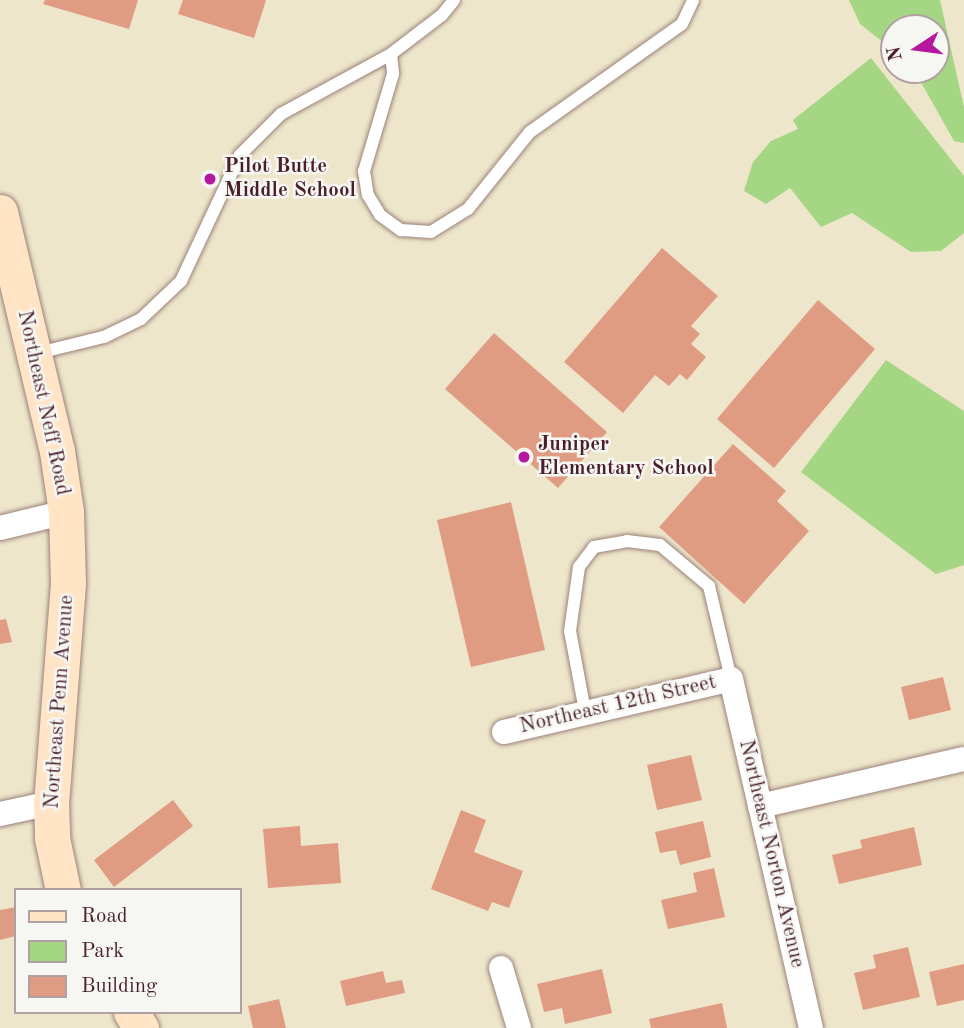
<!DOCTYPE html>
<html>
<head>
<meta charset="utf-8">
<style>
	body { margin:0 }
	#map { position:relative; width:964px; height:1028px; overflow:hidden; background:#ede6cb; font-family:"Old Standard TT",serif }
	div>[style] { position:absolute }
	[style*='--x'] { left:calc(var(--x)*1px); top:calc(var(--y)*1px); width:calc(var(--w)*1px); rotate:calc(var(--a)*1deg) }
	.green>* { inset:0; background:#a5d684 }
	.building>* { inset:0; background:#df9c83 }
	.roads { filter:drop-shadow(0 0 2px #9c827b) drop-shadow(0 0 2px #9c827b) }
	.lane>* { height:12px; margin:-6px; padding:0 6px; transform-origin:6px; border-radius:6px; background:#fff }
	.street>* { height:24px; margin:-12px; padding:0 12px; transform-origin:12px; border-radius:12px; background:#fff }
	.secondary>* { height:35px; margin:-17.5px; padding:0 17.5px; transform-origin:17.5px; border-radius:17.5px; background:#ffe4c6 }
	.dots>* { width:19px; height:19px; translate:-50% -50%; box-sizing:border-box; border:4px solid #f6f6f2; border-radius:50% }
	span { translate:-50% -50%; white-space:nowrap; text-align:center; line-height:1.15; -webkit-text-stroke:5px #f6f6f2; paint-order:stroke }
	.poi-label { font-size:21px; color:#4a1f2b; font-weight:700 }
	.left { translate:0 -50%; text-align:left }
	.street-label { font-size:21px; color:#4a1f2b }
	.legend { position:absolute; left:14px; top:888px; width:228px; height:126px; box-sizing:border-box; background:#f6f6f2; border:2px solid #b1a0a2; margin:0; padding:9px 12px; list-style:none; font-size:21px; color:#4a1f2b }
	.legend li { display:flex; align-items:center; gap:14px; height:35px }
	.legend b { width:35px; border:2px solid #b1a0a2 }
	.north { position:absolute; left:880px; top:14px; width:70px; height:70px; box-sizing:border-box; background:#f6f6f2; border:2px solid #b1a0a2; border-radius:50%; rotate:257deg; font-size:19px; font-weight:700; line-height:28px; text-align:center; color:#4a1f2b }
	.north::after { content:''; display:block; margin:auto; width:24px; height:32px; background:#b5179e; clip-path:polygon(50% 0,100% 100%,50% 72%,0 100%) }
</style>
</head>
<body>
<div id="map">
	<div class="green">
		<i style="clip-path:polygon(849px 0,940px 0,964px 107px,964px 143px,954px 141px,914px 70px,936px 70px,936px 28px,894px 28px,894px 51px,860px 24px)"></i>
		<i style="clip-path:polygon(871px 58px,964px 176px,964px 233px,941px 251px,911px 252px,852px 213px,821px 227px,790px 188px,766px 204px,744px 191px,753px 162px,771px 141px,798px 129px,793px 120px)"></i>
		<i style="clip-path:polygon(886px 360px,964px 411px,964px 565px,936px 574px,801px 472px)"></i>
	</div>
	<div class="building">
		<i style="clip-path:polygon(45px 0,138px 0,129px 29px,43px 4px)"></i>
		<i style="clip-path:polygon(183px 0,266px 0,254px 38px,178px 14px)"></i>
		<i style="clip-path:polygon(662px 248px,718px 296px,691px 326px,700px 334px,691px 344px,706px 357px,687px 380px,680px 374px,669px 386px,655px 375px,623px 413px,564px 362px)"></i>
		<i style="clip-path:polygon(818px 300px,875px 349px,774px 468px,717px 419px)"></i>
		<i style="clip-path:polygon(494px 333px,607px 432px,558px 488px,445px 389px)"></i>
		<i style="clip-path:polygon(733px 444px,786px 491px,777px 501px,809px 531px,744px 604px,659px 527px)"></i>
		<i style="clip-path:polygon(511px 502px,545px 650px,471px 667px,437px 520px)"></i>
		<i style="clip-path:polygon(6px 619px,12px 642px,0 644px,0 620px)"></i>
		<i style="clip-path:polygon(943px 677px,951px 710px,909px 720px,901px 687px)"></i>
		<i style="clip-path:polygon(691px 755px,702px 800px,657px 810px,647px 765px)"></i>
		<i style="clip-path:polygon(173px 800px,193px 826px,114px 887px,94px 860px)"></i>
		<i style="clip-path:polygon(461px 810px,486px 820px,474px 852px,523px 871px,509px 908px,492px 902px,488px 911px,431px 889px)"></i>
		<i style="clip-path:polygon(703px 821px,711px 857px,680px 865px,676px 850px,660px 853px,655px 832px)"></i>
		<i style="clip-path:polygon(300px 826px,301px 846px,338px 843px,341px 883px,268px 888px,263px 829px)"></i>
		<i style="clip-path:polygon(914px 827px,922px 865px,839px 884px,832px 855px,862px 848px,860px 840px)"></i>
		<i style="clip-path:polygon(714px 868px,725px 917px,668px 929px,661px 900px,697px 892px,693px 873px)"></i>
		<i style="clip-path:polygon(16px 907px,16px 936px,0 940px,0 910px)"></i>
		<i style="clip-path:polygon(908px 947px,920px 997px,863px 1010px,854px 973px,876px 968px,873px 955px)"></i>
		<i style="clip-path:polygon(964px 964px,964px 1000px,937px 1006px,929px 972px)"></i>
		<i style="clip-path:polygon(602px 969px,612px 1013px,565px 1024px,562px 1008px,544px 1012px,537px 984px)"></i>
		<i style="clip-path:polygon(383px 971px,386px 983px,402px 980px,405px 993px,346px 1006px,340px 981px)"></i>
		<i style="clip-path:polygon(279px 999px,286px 1028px,253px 1028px,248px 1006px)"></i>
		<i style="clip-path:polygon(722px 1003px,727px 1028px,651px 1028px,649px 1019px)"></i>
	</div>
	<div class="roads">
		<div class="lane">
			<i style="--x:391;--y:54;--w:20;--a:84"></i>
			<i style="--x:393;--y:74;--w:101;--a:106.6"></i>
			<i style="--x:364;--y:171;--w:24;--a:81"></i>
			<i style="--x:368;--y:195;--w:23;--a:59"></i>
			<i style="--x:380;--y:215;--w:26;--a:36"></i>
			<i style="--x:401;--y:230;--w:30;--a:4"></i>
			<i style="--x:431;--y:232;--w:44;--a:-31.9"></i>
			<i style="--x:468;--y:209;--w:99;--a:-51.2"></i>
			<i style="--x:530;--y:132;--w:186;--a:-35.4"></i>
			<i style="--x:682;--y:24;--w:26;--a:-65"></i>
			<i style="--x:34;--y:354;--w:72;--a:-13.7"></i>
			<i style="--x:104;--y:337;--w:41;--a:-25.9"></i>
			<i style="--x:141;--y:319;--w:55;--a:-43.5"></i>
			<i style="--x:181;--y:281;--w:139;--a:-64.9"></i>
			<i style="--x:240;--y:155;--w:58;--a:-45"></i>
			<i style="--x:281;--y:114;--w:125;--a:-28.6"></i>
			<i style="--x:391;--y:54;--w:64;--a:-37.4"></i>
			<i style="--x:442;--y:15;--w:19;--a:-51"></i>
			<i style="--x:585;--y:711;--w:81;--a:-100.6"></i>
			<i style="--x:570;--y:631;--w:65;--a:-82"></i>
			<i style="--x:579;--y:567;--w:25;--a:-53"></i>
			<i style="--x:594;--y:547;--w:34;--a:-10"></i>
			<i style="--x:627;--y:541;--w:33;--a:7"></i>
			<i style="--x:660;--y:545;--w:64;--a:39.9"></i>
			<i style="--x:709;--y:586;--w:96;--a:76.7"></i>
		</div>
		<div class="street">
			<i style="--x:0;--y:528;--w:68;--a:-13.6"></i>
			<i style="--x:504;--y:732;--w:233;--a:-13.1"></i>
			<i style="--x:731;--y:679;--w:358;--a:77.1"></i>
			<i style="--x:760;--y:806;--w:209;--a:-13"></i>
			<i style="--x:0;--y:814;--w:52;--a:-12.2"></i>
			<i style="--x:501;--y:968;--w:63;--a:73.3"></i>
		</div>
		<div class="secondary">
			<i style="--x:0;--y:212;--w:246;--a:76.6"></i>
			<i style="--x:57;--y:451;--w:62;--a:81.6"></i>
			<i style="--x:66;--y:512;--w:71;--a:88.4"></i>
			<i style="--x:68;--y:583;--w:221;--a:94.4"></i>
			<i style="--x:51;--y:803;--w:35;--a:88"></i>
			<i style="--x:52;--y:838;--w:53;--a:78.1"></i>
			<i style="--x:131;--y:1012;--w:19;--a:58"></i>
		</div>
	</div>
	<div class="dots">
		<i style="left:210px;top:179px;background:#b5179e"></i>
		<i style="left:524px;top:457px;background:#b5179e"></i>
	</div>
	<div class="poi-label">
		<span class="left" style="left:224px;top:179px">Pilot Butte<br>Middle School</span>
		<span class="left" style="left:538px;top:457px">Juniper<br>Elementary School</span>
	</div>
	<div class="street-label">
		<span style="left:43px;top:403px;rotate:78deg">Northeast Neff Road</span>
		<span style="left:60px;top:702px;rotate:-86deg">Northeast Penn Avenue</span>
		<span style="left:618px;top:705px;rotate:-13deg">Northeast 12th Street</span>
		<span style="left:771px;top:854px;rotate:77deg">Northeast Norton Avenue</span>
	</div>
	<ul class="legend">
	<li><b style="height:9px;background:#ffe4c6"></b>Road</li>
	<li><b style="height:19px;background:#a5d684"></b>Park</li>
	<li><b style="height:19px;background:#df9c83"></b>Building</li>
	</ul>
	<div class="north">N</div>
</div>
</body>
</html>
